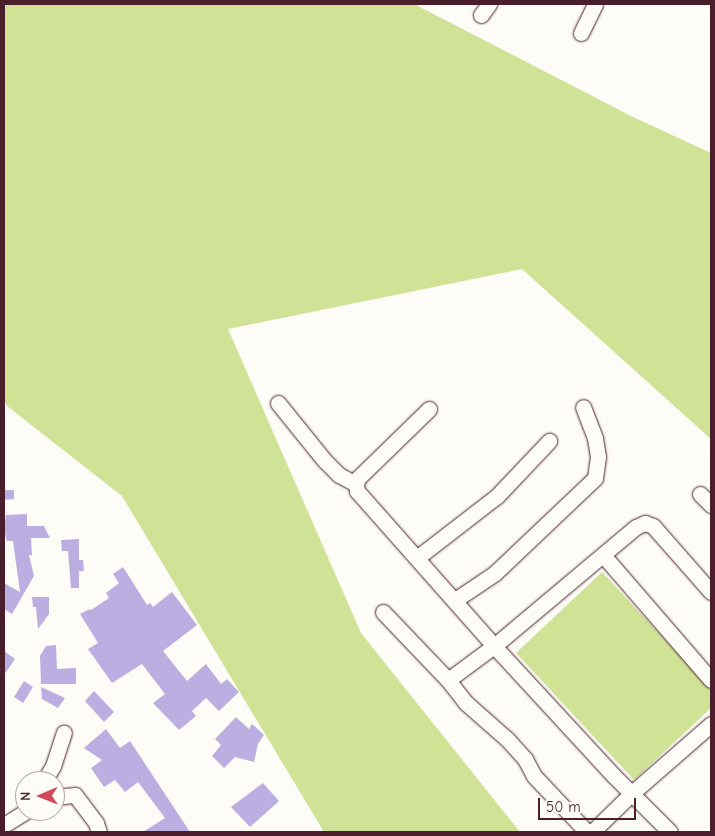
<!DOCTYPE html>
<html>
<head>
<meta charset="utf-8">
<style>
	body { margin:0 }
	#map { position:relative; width:715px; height:836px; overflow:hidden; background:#fdfcf7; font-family:"Comic Neue",sans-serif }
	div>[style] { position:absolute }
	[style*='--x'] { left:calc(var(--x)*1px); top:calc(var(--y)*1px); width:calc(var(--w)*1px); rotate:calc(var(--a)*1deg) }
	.green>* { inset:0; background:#d0e296 }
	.building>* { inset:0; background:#baafe0 }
	.roads { filter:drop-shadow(0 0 1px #4a1f2b) drop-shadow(0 0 1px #4a1f2b) }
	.minor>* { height:15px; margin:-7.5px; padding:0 7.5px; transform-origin:7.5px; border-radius:7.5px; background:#fdfcf7 }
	span { translate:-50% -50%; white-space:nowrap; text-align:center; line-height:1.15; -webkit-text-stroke:4px #fdfcf7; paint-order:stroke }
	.frame { position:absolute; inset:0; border:5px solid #4a1f2b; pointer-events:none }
	.north { position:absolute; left:15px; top:771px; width:50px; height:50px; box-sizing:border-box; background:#fdfcf7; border:1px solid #b5a4a5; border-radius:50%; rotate:269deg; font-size:14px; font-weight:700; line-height:20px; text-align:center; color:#4a1f2b }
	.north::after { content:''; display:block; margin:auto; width:18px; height:22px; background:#d1495b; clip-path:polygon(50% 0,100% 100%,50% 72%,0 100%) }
	.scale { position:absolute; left:538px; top:798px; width:98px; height:22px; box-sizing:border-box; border:2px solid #4a1f2b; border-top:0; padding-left:6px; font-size:15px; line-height:18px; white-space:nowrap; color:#4a1f2b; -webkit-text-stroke:4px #fdfcf7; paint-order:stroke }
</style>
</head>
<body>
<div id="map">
	<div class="green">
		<i style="clip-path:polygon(4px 4px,418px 4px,418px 6px,633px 117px,711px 153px,711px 439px,522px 269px,228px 329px,361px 633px,520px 832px,324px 832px,122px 496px,7px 406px,4px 401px)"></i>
		<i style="clip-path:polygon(602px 572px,711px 689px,711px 708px,634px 780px,516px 653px)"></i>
	</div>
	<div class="building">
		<i style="clip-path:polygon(4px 490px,14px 490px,14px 499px,4px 500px)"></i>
		<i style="clip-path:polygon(27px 514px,27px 526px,44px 526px,50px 538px,31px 538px,32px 555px,29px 555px,34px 576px,12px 614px,4px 609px,4px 583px,20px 592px,13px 541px,7px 541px,4px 530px,6px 515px)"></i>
		<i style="clip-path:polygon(79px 539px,79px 560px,83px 560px,84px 571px,79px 571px,79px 588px,71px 588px,68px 551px,62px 551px,61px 540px)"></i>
		<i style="clip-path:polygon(123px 567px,147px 605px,150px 603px,153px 607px,172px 592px,197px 625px,163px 651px,187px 681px,206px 664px,221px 684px,227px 679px,239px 692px,219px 711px,206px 698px,192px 711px,196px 716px,179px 730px,153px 703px,165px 694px,142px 664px,112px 683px,88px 649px,98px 643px,80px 614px,90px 609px,91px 610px,109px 598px,106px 593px,119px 583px,113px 574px)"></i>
		<i style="clip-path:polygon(32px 597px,49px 597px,49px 614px,38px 629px,36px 607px,33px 607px)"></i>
		<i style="clip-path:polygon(56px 645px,57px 669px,76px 668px,76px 684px,41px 684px,40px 656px,46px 646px)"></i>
		<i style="clip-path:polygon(4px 651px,15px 659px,4px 675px)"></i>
		<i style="clip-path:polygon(24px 681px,33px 687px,23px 703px,14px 697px)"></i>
		<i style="clip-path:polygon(41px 687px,65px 698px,58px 708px,42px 699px)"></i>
		<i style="clip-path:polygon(94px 691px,114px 712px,104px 722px,85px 701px)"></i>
		<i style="clip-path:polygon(236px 717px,249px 729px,252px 724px,264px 735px,258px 744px,254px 762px,235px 757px,224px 768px,212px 756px,221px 745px,215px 739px)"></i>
		<i style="clip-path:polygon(106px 729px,120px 748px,130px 741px,190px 832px,143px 832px,165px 818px,138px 782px,125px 792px,115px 780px,104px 787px,91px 768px,102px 760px,84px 748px)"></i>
		<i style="clip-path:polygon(263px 783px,279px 801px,250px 827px,231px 807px)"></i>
	</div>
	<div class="roads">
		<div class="minor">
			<i style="--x:481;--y:15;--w:14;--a:-54"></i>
			<i style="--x:581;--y:33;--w:32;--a:-64"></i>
			<i style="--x:278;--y:403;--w:73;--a:51.1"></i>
			<i style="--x:324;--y:460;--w:21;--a:45"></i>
			<i style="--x:339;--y:475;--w:19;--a:28"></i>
			<i style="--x:429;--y:409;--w:99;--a:135.8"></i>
			<i style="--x:358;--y:478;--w:6;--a:108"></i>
			<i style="--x:356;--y:484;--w:7;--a:82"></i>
			<i style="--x:357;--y:491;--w:207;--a:48.5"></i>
			<i style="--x:494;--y:646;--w:177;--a:47.3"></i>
			<i style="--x:614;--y:776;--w:79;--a:45"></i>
			<i style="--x:700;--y:494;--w:16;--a:45"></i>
			<i style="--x:603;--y:555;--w:165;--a:49.2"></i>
			<i style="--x:418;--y:557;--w:100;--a:-37.7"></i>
			<i style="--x:497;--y:496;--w:76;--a:-46.6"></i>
			<i style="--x:455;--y:600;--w:48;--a:-34"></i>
			<i style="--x:495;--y:573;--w:138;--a:-43.5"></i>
			<i style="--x:595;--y:478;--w:21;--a:-82"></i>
			<i style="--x:598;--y:457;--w:19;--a:-99"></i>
			<i style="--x:595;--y:438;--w:33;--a:-111"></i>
			<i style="--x:383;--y:612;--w:94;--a:46.3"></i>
			<i style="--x:448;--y:680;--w:29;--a:52"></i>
			<i style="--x:466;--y:703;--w:55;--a:41.3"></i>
			<i style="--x:507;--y:739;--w:27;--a:48"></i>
			<i style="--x:525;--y:759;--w:19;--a:62"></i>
			<i style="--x:534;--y:776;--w:77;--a:46.6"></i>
			<i style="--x:448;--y:680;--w:57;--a:-36.5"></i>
			<i style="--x:494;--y:646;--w:185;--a:-40"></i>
			<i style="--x:636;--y:527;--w:10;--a:-24"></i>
			<i style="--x:645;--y:523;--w:9;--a:21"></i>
			<i style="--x:653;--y:526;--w:88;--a:48.7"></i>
			<i style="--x:44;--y:781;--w:17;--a:-59"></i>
			<i style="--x:53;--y:766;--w:35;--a:-72"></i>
			<i style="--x:55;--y:797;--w:20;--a:-6"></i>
			<i style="--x:75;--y:795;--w:35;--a:53"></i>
			<i style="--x:96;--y:823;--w:9;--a:72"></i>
			<i style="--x:4;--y:825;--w:26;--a:-32"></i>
			<i style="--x:592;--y:832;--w:56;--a:-44.3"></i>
			<i style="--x:632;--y:793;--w:105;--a:-41.1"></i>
		</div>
	</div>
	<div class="frame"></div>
	<div class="north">N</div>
	<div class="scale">50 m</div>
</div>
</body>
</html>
